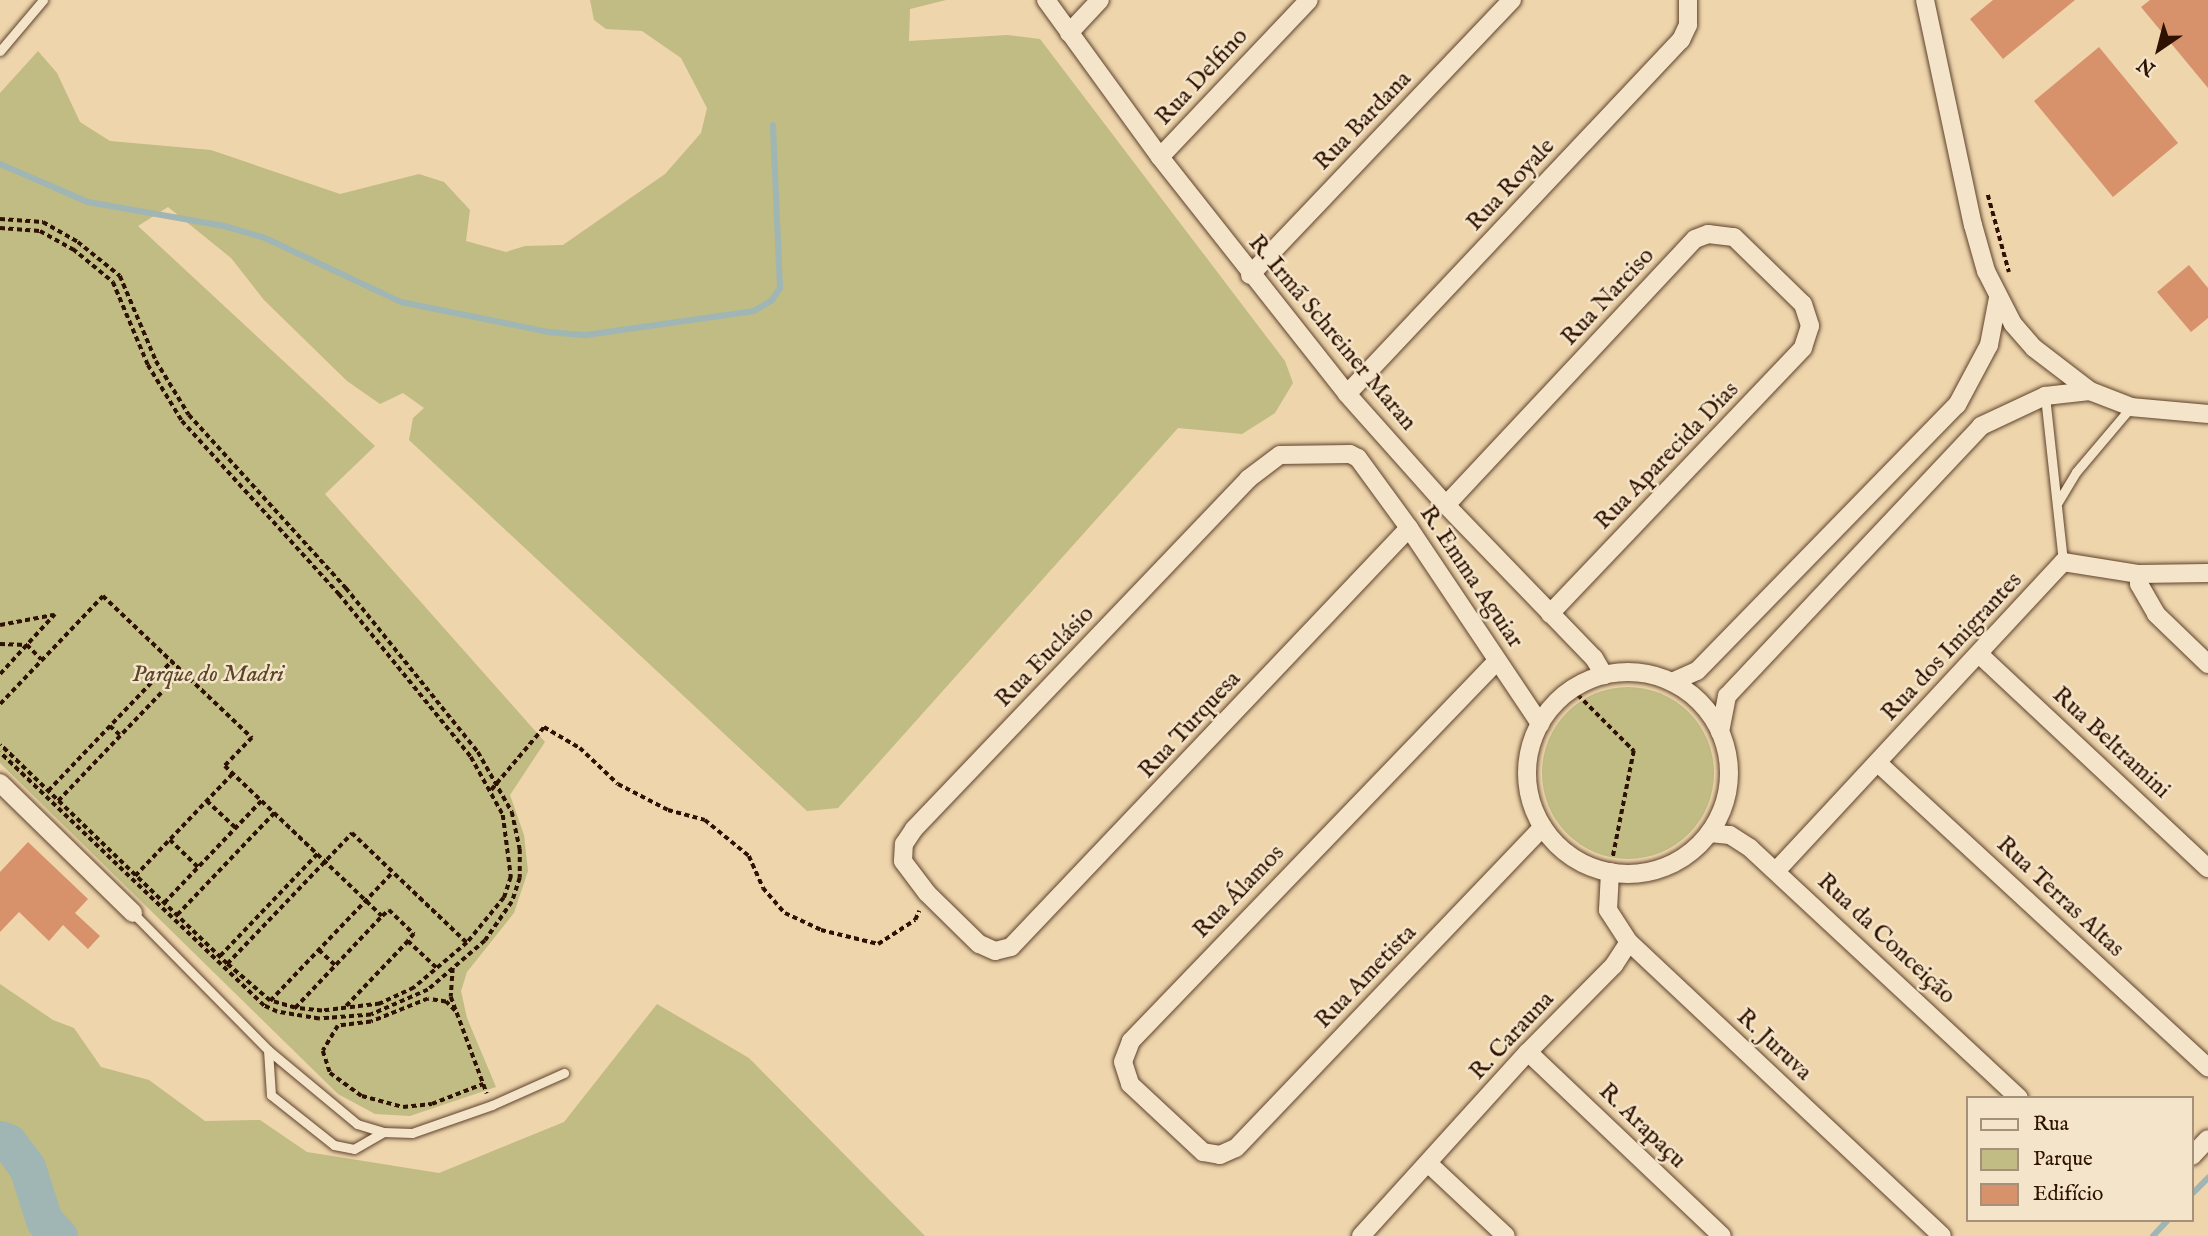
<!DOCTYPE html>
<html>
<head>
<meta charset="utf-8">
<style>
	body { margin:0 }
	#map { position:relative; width:2208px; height:1236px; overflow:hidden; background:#eed5ac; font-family:"IM FELL English",serif }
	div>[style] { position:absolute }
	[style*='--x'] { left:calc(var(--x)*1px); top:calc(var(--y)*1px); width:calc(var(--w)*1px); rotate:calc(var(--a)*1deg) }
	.green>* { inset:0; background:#c1bb84 }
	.round { border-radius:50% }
	.stream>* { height:6px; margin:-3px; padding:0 3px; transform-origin:3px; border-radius:3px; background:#9fb6b5 }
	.river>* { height:37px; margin:-18.5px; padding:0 18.5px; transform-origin:18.5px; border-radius:18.5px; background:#9fb6b5 }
	.building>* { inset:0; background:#d7926c }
	.path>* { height:3.5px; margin-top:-1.75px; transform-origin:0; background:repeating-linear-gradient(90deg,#2e1101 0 5px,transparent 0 8.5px) }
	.roads { filter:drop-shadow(0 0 2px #5e422c) drop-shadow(0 0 2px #5e422c) }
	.service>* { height:9px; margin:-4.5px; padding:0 4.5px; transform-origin:4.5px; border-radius:4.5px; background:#f4e4c9 }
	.minor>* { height:18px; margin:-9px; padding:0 9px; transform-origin:9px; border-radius:9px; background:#f4e4c9 }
	.minor>.ring { margin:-9px; padding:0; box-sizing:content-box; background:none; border:18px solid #f4e4c9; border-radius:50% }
	span { translate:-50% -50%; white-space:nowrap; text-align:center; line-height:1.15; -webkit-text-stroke:5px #f4e4c9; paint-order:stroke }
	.street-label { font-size:24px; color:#2e1101 }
	.park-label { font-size:24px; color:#5a4428; font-style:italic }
	.legend { position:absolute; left:1966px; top:1096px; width:228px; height:126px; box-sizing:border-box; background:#f4e4c9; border:2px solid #a59079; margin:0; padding:9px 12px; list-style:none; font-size:21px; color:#2e1101 }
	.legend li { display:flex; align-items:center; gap:14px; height:35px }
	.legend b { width:35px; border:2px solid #a59079 }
	.north { position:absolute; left:2124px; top:14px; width:70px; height:70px; -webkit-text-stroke:5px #f4e4c9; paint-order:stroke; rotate:215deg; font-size:19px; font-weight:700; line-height:28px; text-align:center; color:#2e1101 }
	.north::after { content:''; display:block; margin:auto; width:24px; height:32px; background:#2e1101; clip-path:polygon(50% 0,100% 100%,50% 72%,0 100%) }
</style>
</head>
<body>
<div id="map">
	<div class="green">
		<i style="clip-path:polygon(590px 0,946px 0,910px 9px,909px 41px,1007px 35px,1040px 39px,1285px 361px,1293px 383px,1275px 413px,1242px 434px,1178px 428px,838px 808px,807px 811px,409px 440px,413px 418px,424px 408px,403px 393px,380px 404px,347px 381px,264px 300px,231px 258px,168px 207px,138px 226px,375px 446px,325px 494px,545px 742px,510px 795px,524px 835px,528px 871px,514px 913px,467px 972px,461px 991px,467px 1018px,496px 1087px,410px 1116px,375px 1114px,338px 1094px,0 763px,0 93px,38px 51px,57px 73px,80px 122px,110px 141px,211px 150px,340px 194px,419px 174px,444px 182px,470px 210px,466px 241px,506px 252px,525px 246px,563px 245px,665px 174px,701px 133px,707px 108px,681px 58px,642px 31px,606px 29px,594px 20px)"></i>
		<i class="round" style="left:1542px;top:687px;width:172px;height:172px"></i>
		<i style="clip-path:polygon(0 984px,53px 1020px,74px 1028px,101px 1067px,149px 1080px,205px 1121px,260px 1120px,307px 1152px,439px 1173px,564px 1122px,657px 1004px,749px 1058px,925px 1236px,0 1236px)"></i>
	</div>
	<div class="stream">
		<i style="--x:0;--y:164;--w:96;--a:23.4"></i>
		<i style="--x:88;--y:202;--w:138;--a:10"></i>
		<i style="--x:224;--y:226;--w:43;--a:16.3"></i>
		<i style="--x:265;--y:238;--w:150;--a:25.2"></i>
		<i style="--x:401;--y:302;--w:151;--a:11.5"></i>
		<i style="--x:549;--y:332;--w:37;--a:5"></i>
		<i style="--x:586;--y:335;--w:170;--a:-8.1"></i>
		<i style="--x:754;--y:311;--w:21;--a:-31"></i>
		<i style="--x:772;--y:300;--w:14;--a:-56"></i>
		<i style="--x:780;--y:288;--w:163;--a:-92.5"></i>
		<i style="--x:2192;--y:1194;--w:23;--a:-45"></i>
		<i style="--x:2153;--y:1236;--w:22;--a:-47"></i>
	</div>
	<div class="river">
		<i style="--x:0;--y:1139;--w:9;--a:21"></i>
		<i style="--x:8;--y:1142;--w:31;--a:53"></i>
		<i style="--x:27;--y:1167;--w:56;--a:72.2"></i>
		<i style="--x:44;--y:1220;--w:22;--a:47"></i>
	</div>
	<div class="building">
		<i style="clip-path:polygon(1993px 0,2075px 0,2003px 59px,1970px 19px)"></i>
		<i style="clip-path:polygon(2150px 0,2208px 0,2208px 88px,2141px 7px)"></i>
		<i style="clip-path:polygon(2099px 47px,2178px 143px,2113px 197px,2034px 101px)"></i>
		<i style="clip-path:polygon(2189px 265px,2208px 288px,2208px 318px,2191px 332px,2157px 292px)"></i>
		<i style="clip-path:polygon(28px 842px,88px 899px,75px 913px,100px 936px,88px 949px,63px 925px,49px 941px,19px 912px,0 932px,0 872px)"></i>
	</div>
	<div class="path">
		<i style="--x:1988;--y:195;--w:80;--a:74.7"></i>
		<i style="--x:0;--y:219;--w:43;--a:4"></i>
		<i style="--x:43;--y:222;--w:40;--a:29.7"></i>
		<i style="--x:78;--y:242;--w:54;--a:39"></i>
		<i style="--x:120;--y:276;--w:92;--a:67"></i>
		<i style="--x:156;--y:361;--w:63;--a:58.6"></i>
		<i style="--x:189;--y:415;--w:234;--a:47.8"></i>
		<i style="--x:346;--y:588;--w:211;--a:51.2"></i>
		<i style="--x:478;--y:752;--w:69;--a:60.5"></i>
		<i style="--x:512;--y:812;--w:38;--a:78"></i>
		<i style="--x:520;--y:849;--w:29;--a:90"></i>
		<i style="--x:520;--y:878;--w:25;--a:108"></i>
		<i style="--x:512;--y:902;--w:47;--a:124.7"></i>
		<i style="--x:485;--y:941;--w:75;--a:139.3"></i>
		<i style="--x:428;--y:990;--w:62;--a:156.3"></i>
		<i style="--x:371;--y:1015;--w:52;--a:175.6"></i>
		<i style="--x:319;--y:1019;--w:43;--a:-170.5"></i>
		<i style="--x:277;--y:1012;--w:14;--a:-155"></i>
		<i style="--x:264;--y:1006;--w:366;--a:-136.2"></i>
		<i style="--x:0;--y:228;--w:40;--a:4.3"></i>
		<i style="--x:40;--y:231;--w:38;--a:29"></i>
		<i style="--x:73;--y:249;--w:52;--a:39.5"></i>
		<i style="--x:113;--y:282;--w:90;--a:67.1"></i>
		<i style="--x:148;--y:365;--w:66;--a:58.7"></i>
		<i style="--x:182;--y:421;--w:234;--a:47.8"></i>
		<i style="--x:339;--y:594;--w:210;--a:51"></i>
		<i style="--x:471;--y:757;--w:66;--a:61.1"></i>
		<i style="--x:503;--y:815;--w:63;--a:82.6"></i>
		<i style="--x:511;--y:877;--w:22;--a:108"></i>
		<i style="--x:504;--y:898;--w:58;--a:129.4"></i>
		<i style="--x:467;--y:943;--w:70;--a:139.7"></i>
		<i style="--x:414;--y:988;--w:38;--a:155"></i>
		<i style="--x:380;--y:1004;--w:58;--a:173.1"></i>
		<i style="--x:322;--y:1011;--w:27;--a:-174"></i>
		<i style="--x:295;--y:1008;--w:26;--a:-164"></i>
		<i style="--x:270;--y:1001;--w:57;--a:-139.3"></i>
		<i style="--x:227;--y:964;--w:315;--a:-136"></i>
		<i style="--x:0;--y:625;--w:54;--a:-10.7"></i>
		<i style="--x:0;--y:644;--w:27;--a:2"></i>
		<i style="--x:27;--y:645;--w:20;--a:45"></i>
		<i style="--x:0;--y:674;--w:81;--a:-47.5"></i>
		<i style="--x:1572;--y:689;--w:88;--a:45"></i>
		<i style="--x:1634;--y:751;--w:108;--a:101.2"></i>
		<i style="--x:0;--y:704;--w:149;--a:-46.4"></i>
		<i style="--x:103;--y:596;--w:206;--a:43.6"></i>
		<i style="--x:252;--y:738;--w:39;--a:134"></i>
		<i style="--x:225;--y:766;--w:217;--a:43.7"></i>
		<i style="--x:382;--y:916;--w:9;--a:-41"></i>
		<i style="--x:389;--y:910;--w:35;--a:44"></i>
		<i style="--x:414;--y:934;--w:9;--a:131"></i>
		<i style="--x:408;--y:941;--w:42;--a:43.1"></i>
		<i style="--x:110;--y:726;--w:13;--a:42"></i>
		<i style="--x:491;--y:790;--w:82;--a:-49.9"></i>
		<i style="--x:544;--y:727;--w:42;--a:30.3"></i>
		<i style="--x:580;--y:748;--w:52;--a:43.5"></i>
		<i style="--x:618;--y:784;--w:56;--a:27.5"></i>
		<i style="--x:668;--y:810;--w:38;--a:15"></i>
		<i style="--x:705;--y:820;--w:57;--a:39.3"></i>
		<i style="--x:749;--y:856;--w:35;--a:66"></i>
		<i style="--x:763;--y:888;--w:33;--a:49"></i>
		<i style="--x:785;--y:913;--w:40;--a:25"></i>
		<i style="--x:821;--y:930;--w:59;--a:13.8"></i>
		<i style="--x:878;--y:944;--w:44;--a:-33"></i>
		<i style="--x:915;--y:920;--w:10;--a:-66"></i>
		<i style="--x:48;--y:791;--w:180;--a:-46.4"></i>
		<i style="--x:58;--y:801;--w:180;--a:-46.4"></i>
		<i style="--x:207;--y:801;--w:40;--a:43"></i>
		<i style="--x:170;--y:840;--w:39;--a:44"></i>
		<i style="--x:135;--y:876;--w:141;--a:-46.4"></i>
		<i style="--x:164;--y:903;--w:141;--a:-46.4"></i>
		<i style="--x:177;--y:915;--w:141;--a:-46.4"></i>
		<i style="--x:319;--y:950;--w:23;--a:43"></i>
		<i style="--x:220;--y:956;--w:141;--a:-46.4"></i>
		<i style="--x:227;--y:964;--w:181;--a:-46.3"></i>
		<i style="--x:352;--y:833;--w:159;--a:43.7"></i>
		<i style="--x:453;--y:968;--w:29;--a:94"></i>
		<i style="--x:451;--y:997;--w:103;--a:69.6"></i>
		<i style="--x:270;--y:1001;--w:178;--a:-46.4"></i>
		<i style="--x:346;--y:1006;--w:90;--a:-46.4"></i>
		<i style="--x:295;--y:1008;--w:127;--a:-46.6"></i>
		<i style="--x:455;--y:1011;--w:13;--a:-135"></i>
		<i style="--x:446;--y:1002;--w:18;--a:-171"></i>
		<i style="--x:428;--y:999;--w:61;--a:158"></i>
		<i style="--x:371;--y:1022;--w:33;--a:173"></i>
		<i style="--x:338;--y:1026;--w:29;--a:121"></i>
		<i style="--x:323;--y:1051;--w:23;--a:72"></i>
		<i style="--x:330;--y:1073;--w:39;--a:36"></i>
		<i style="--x:362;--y:1096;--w:42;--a:15"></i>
		<i style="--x:403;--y:1107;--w:29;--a:-6"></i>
		<i style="--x:432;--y:1104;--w:55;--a:-21.4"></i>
	</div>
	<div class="roads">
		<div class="service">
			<i style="--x:0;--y:51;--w:67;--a:-49.9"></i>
			<i style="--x:2045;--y:396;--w:167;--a:83.8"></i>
			<i style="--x:2058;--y:502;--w:35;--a:-59"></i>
			<i style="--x:2076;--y:472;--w:85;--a:-49.8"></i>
			<i style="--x:133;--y:913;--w:192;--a:45.4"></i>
			<i style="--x:268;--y:1050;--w:116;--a:39.7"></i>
			<i style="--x:357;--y:1124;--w:27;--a:17"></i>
			<i style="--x:383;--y:1132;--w:29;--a:2"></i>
			<i style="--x:412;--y:1133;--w:85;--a:-19.3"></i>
			<i style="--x:492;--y:1105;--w:79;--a:-24"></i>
			<i style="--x:268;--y:1050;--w:45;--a:86.2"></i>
			<i style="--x:271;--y:1095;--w:80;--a:38.4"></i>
			<i style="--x:334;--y:1145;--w:20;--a:11"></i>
			<i style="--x:354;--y:1149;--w:34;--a:-30"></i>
		</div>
		<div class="minor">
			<i style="--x:1046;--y:0;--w:194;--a:54"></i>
			<i style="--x:1160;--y:157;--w:302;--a:51.7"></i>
			<i style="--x:1347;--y:394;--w:149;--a:48.3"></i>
			<i style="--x:1446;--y:505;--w:213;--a:46"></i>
			<i style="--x:1594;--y:658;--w:20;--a:60"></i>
			<i style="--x:1925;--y:0;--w:230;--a:78"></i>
			<i style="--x:1973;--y:225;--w:48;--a:74.2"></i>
			<i style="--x:1986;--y:271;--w:59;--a:63"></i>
			<i style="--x:2013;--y:324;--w:32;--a:49"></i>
			<i style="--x:2034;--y:348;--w:71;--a:37.5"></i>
			<i style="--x:2090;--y:391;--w:44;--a:21.3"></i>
			<i style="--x:2131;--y:407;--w:77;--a:5.2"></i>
			<i style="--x:1069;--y:33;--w:45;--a:-46.8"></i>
			<i style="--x:1160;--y:157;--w:216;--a:-46.5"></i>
			<i style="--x:1250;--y:275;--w:380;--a:-46.4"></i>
			<i style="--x:1347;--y:394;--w:487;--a:-46.7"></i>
			<i style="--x:1681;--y:40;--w:17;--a:-65"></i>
			<i style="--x:1688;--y:25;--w:25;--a:-90"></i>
			<i style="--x:1446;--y:505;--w:364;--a:-46.9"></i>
			<i style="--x:1695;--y:239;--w:14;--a:-21"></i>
			<i style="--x:1708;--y:234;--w:26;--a:7"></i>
			<i style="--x:1734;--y:237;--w:96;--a:44.2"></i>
			<i style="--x:1803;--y:304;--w:23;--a:72"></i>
			<i style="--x:1810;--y:326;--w:23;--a:108"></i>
			<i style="--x:1803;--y:348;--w:367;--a:133.6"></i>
			<i style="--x:1409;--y:528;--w:578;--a:133.53"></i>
			<i style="--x:1011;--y:947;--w:16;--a:166"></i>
			<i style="--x:995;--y:951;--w:17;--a:-156"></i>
			<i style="--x:979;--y:944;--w:73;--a:-135.6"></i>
			<i style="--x:927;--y:893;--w:40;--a:-127"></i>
			<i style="--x:903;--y:861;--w:17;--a:-87"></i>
			<i style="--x:904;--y:844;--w:18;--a:-56"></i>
			<i style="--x:914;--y:829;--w:484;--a:-46.3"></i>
			<i style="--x:1248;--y:479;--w:40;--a:-37"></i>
			<i style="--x:1280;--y:455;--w:70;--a:-0.8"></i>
			<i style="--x:1350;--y:454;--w:9;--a:27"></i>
			<i style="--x:1358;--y:458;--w:87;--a:53.9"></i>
			<i style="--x:1409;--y:528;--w:236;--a:56.2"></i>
			<i style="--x:2139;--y:574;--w:10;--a:90"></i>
			<i style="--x:2139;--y:584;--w:34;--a:60"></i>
			<i style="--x:2156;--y:614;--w:72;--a:43.9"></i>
			<i style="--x:1980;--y:655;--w:312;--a:43.1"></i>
			<i style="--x:1497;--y:661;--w:528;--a:133.92"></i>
			<i style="--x:1131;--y:1041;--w:22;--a:111"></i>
			<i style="--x:1123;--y:1062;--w:23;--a:72"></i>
			<i style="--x:1130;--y:1084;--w:100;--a:43"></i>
			<i style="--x:1203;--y:1152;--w:17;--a:10"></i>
			<i style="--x:1220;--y:1155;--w:17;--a:-24"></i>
			<i style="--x:1236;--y:1148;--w:444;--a:-46.3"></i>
			<i class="ring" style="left:1527px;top:672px;width:184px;height:184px"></i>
			<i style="--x:1672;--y:682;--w:27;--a:-24"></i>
			<i style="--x:1697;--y:671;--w:372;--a:-45.7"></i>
			<i style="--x:1957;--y:405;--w:68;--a:-61.9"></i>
			<i style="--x:1989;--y:345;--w:48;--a:-79.2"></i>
			<i style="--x:1720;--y:732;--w:37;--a:-79"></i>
			<i style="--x:1727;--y:696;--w:371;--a:-46.7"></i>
			<i style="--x:1981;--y:426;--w:71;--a:-25.1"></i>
			<i style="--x:2045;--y:396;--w:45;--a:-6.3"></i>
			<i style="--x:1878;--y:763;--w:449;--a:42.7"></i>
			<i style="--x:0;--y:783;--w:186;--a:44.3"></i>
			<i style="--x:1710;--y:833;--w:20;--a:6"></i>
			<i style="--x:1730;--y:835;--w:24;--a:33"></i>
			<i style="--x:1750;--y:848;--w:367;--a:42.9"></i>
			<i style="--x:1776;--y:871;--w:422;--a:-47.1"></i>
			<i style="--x:2063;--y:562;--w:77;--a:9"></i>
			<i style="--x:2139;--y:574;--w:69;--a:-0.8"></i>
			<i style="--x:1610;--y:872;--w:38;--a:93"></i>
			<i style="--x:1608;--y:910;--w:38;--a:57"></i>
			<i style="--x:1629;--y:942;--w:429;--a:43.2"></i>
			<i style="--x:1528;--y:1052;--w:267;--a:43.5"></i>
			<i style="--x:2192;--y:1156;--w:23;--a:-47"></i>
			<i style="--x:1429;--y:1164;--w:105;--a:43.1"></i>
			<i style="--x:1361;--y:1236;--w:248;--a:-47.8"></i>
			<i style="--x:1528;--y:1052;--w:122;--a:-45.3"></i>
			<i style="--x:1614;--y:965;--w:27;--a:-57"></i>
		</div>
	</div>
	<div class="street-label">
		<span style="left:1202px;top:77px;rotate:-47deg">Rua Delfino</span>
		<span style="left:1363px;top:121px;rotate:-46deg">Rua Bardana</span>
		<span style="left:1511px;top:185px;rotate:-47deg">Rua Royale</span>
		<span style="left:1608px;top:297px;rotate:-47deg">Rua Narciso</span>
		<span style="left:1332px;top:333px;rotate:50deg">R. Irmã Schreiner Maran</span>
		<span style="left:1667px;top:456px;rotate:-46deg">Rua Aparecida Dias</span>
		<span style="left:1471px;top:577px;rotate:56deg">R. Emma Aguiar</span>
		<span style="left:1952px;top:647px;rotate:-47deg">Rua dos Imigrantes</span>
		<span style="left:1045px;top:657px;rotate:-46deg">Rua Euclásio</span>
		<span style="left:1190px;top:725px;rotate:-47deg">Rua Turquesa</span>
		<span style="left:2111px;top:743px;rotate:43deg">Rua Beltramini</span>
		<span style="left:1239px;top:892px;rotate:-46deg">Rua Álamos</span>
		<span style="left:2060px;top:897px;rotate:43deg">Rua Terras Altas</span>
		<span style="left:1886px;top:939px;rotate:43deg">Rua da Conceição</span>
		<span style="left:1366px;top:977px;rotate:-46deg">Rua Ametista</span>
		<span style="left:1512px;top:1036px;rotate:-47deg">R. Carauna</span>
		<span style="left:1774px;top:1045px;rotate:43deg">R. Juruva</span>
		<span style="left:1642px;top:1126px;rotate:44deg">R. Arapaçu</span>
	</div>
	<div class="park-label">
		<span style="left:208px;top:675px">Parque do Madri</span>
	</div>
	<ul class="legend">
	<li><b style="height:9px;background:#f4e4c9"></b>Rua</li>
	<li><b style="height:19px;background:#c1bb84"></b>Parque</li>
	<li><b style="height:19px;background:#d7926c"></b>Edifício</li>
	</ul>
	<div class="north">N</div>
</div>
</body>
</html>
